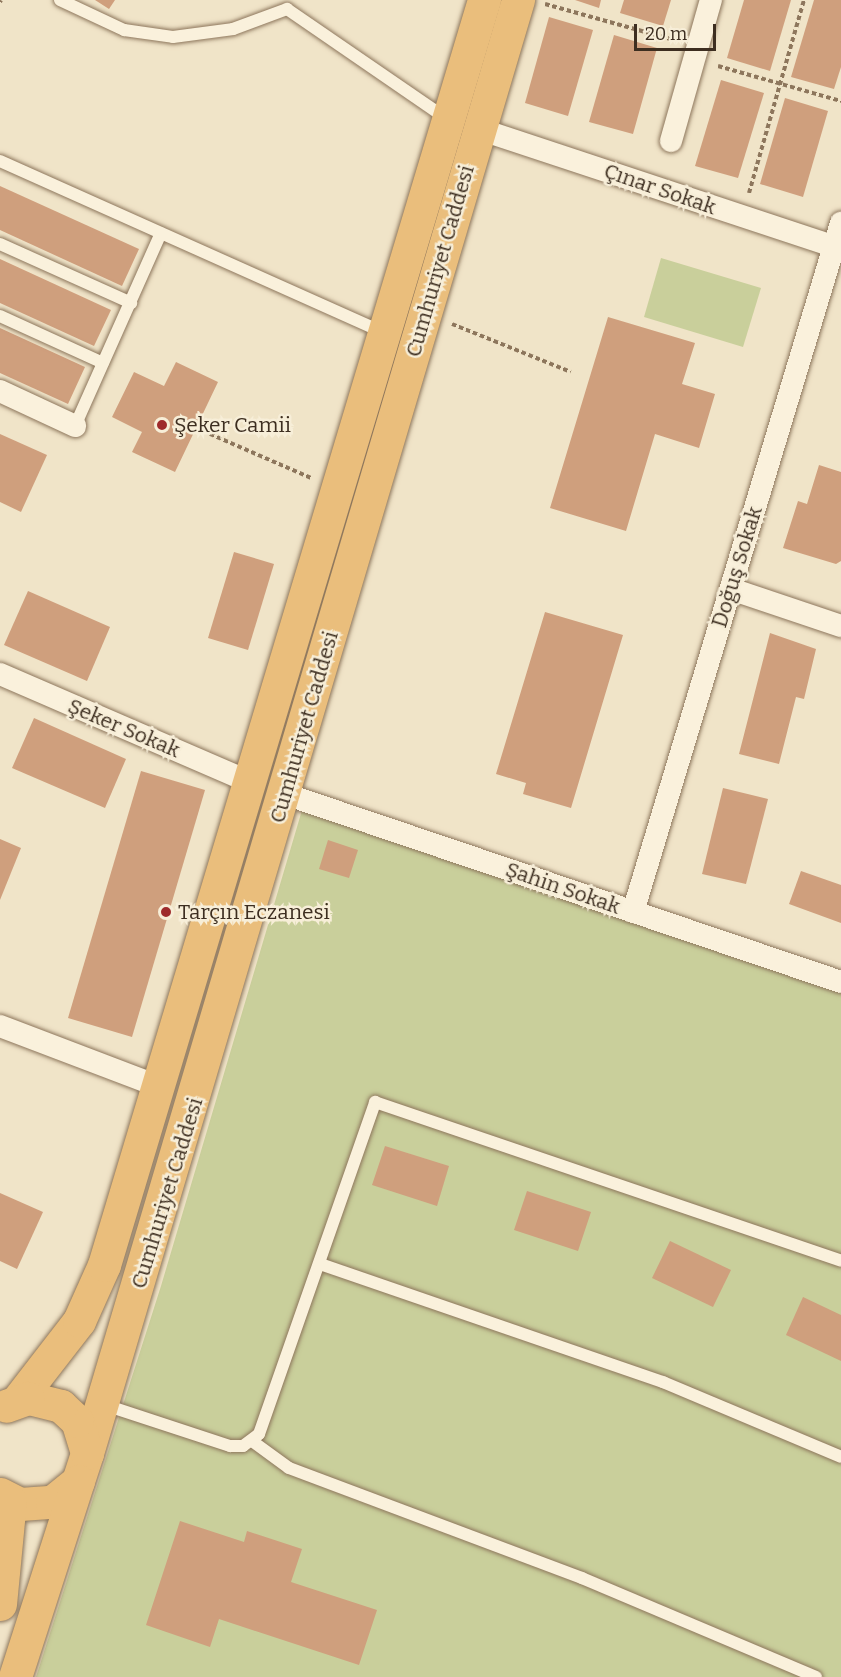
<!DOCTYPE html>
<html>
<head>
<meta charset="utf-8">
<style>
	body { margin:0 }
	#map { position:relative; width:841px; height:1677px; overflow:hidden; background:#f0e4c8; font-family:Bitter,serif }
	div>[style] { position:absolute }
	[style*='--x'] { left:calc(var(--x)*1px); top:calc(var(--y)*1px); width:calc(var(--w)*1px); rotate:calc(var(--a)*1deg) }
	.green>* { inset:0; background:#c9cf9b }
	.building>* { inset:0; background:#cf9f7d }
	.path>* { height:4px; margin-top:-2px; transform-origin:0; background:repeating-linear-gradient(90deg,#8d765c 0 4.5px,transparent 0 7.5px) }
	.roads { filter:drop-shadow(0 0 2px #8d765c) drop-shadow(0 0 2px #8d765c) }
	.service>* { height:12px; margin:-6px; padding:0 6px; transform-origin:6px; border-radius:6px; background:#faf1dc }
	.minor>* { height:22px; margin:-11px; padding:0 11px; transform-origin:11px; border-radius:11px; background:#faf1dc }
	.trunk>* { height:33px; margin:-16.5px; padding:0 16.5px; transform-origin:16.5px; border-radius:16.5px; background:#eabe7c }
	.dots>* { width:16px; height:16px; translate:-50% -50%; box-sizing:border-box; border:3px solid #f7eed8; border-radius:50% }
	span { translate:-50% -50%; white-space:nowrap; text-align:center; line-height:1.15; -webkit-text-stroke:5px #f7eed8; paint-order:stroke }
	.street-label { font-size:21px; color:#3d2e20 }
	.poi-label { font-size:21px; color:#3d2e20 }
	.left { translate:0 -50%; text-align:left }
	.scale { position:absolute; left:634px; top:24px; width:82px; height:27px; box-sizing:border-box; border:3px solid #3d2e20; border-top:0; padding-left:8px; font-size:18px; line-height:21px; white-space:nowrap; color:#3d2e20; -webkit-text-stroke:4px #f7eed8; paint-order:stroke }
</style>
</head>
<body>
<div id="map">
	<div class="green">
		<i style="clip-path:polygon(661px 258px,761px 288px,743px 347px,644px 317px)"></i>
		<i style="clip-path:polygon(305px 800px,841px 982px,841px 1677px,36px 1677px,161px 1286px)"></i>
	</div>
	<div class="building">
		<i style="clip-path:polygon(95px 0,115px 0,109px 9px)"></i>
		<i style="clip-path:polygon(575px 0,601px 0,599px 8px)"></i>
		<i style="clip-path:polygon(624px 0,671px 0,663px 26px,620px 13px)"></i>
		<i style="clip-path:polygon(744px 0,791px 0,770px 71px,727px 58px)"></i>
		<i style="clip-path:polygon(814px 0,841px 0,841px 67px,834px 89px,791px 77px)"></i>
		<i style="clip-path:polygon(549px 17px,593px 30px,568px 116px,525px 103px)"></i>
		<i style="clip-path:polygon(614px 35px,657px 48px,633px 134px,589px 122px)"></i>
		<i style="clip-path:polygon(721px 80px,764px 93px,738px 178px,695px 166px)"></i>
		<i style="clip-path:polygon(785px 98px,828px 111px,803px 197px,760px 184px)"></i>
		<i style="clip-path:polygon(0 186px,139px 249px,122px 286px,0 230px)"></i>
		<i style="clip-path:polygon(0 259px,111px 310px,94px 346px,0 303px)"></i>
		<i style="clip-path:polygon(608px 317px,695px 343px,682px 384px,715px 394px,699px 448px,655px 434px,626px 531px,550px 508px)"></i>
		<i style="clip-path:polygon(0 328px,85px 367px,68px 404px,0 373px)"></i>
		<i style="clip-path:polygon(176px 362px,218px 382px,175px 472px,132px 452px,142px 432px,112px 417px,134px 372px,164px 386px)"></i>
		<i style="clip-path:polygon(0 434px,47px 455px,21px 512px,0 502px)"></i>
		<i style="clip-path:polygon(819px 465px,841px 472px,841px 561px,836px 564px,783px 548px,798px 501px,807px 504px)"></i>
		<i style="clip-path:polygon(234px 552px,274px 564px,248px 650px,208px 638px)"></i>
		<i style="clip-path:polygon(28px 591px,110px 627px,87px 681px,4px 645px)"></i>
		<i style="clip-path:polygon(545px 612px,623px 635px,571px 808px,523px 794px,526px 783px,496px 774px)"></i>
		<i style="clip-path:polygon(770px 633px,816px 649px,804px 699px,796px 697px,779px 764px,739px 754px)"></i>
		<i style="clip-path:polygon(34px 718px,126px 759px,105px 808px,12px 768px)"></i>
		<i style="clip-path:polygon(141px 771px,205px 790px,132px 1037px,68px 1018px)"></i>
		<i style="clip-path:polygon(723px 788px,768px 799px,746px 884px,702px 874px)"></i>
		<i style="clip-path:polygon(0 839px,21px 848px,0 900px)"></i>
		<i style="clip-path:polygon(328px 840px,358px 850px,349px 878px,319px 869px)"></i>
		<i style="clip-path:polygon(801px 871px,841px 885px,841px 923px,789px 904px)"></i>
		<i style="clip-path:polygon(385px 1146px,449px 1166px,437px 1206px,372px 1185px)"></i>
		<i style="clip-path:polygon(527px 1191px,591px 1212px,578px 1251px,514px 1230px)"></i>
		<i style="clip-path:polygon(0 1193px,43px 1212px,17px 1269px,0 1261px)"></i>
		<i style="clip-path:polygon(670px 1241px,731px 1270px,713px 1307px,652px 1278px)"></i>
		<i style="clip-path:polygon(803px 1297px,841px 1315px,841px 1361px,786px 1335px)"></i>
		<i style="clip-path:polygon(180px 1521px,244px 1542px,247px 1531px,302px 1549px,291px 1582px,377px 1610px,359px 1665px,219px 1619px,210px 1647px,146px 1625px)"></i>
	</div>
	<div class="path">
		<i style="--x:0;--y:2;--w:2;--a:-63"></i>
		<i style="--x:545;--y:4;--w:134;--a:15.6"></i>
		<i style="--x:718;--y:66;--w:128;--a:15.9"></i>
		<i style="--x:749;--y:193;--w:201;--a:-74.1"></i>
		<i style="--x:452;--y:324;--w:128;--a:22"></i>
		<i style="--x:210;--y:434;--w:110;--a:23.5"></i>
	</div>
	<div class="roads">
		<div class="service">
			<i style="--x:60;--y:0;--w:71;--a:25.1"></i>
			<i style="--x:124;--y:30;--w:49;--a:8.1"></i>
			<i style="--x:173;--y:37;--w:61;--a:-7.6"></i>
			<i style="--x:233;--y:29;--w:58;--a:-20.3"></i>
			<i style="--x:287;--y:9;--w:194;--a:34.5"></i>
			<i style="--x:0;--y:161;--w:419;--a:24.1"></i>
			<i style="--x:0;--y:244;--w:144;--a:24.2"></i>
			<i style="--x:0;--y:316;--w:113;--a:24.5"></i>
			<i style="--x:75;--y:426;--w:211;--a:-66"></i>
			<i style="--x:320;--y:1264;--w:363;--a:19"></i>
			<i style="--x:663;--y:1382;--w:193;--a:22.8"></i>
			<i style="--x:102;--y:1404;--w:135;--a:18.2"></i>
			<i style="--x:230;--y:1446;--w:13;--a:0"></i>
			<i style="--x:243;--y:1446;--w:20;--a:-37"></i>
			<i style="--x:259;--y:1434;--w:352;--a:-70.7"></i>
			<i style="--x:375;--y:1102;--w:492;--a:18.8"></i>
			<i style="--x:252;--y:1441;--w:46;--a:36.1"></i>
			<i style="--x:289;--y:1468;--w:313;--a:20.6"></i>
			<i style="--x:582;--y:1578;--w:254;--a:22.9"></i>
		</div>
		<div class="minor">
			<i style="--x:479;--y:129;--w:381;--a:18.3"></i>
			<i style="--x:671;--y:141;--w:147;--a:-74.2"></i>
			<i style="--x:0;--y:391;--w:83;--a:25"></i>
			<i style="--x:731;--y:589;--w:116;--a:18.6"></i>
			<i style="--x:0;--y:674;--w:269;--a:23.4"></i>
			<i style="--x:285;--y:794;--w:587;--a:18.68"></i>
			<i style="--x:633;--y:912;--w:720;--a:-73.2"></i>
			<i style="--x:0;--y:1026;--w:169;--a:20.8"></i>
		</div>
		<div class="trunk">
			<i style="--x:17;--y:1401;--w:101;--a:-52.2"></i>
			<i style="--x:79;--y:1321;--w:61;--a:-65.9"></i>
			<i style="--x:104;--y:1265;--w:1321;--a:-73.28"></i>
			<i style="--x:87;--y:1453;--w:1516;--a:-73.48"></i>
			<i style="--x:0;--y:1494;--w:22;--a:27"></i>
			<i style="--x:20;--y:1504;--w:32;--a:-4"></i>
			<i style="--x:52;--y:1502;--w:33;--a:-39"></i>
			<i style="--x:78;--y:1481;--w:29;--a:-72"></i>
			<i style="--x:87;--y:1453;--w:34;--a:-107"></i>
			<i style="--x:77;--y:1421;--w:22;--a:-137"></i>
			<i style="--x:61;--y:1406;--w:34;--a:-166"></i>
			<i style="--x:28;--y:1398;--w:23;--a:160"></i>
			<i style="--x:0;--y:1604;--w:104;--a:-84.5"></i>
			<i style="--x:15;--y:1677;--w:206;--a:-72.2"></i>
		</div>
	</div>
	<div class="dots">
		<i style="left:162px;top:425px;background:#9e2a2b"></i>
		<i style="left:166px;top:912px;background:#9e2a2b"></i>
	</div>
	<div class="street-label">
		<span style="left:660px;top:189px;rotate:19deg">Çınar Sokak</span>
		<span style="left:440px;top:261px;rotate:-74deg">Cumhuriyet Caddesi</span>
		<span style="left:737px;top:567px;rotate:-73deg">Doğuş Sokak</span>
		<span style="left:304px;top:727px;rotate:-74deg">Cumhuriyet Caddesi</span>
		<span style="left:124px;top:728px;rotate:23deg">Şeker Sokak</span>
		<span style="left:563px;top:888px;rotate:19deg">Şahin Sokak</span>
		<span style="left:167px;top:1193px;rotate:-73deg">Cumhuriyet Caddesi</span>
	</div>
	<div class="poi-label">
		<span class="left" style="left:174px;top:425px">Şeker Camii</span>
		<span class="left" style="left:178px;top:912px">Tarçın Eczanesi</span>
	</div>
	<div class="scale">20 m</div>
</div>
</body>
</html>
